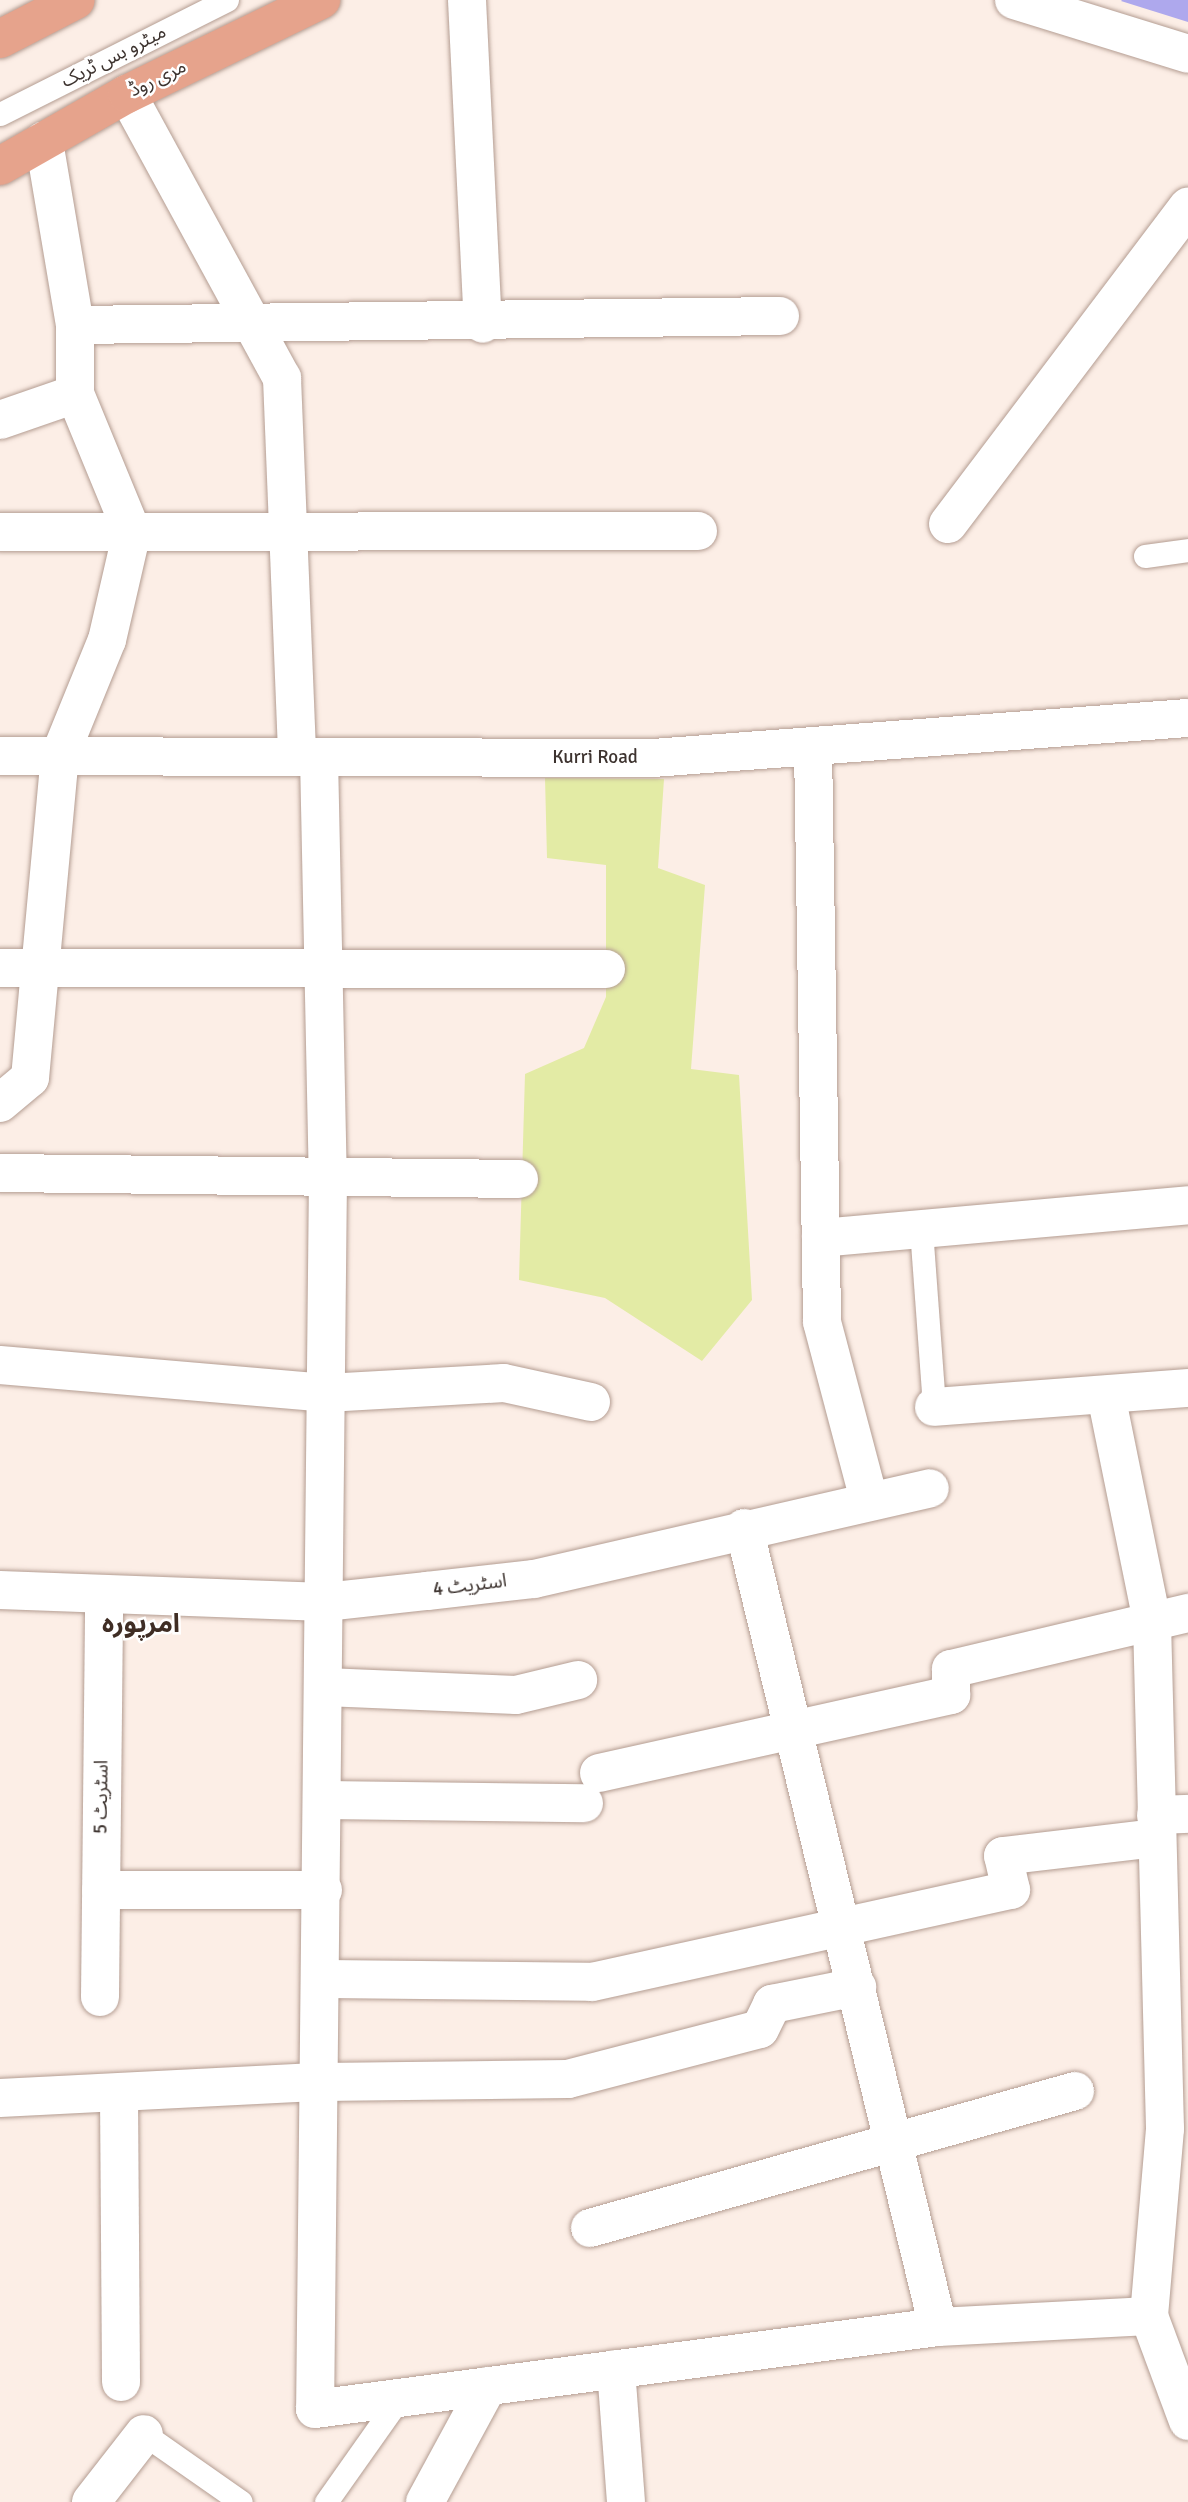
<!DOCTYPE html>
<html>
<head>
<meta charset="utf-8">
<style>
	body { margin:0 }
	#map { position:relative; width:1188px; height:2502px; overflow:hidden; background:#fceee6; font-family:Signika,"Noto Sans Arabic",sans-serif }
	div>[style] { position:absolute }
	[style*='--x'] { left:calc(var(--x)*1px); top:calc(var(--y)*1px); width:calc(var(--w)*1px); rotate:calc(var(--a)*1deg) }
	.green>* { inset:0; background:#e3eba5 }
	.building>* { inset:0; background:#aea8ed }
	.roads { filter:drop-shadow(0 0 2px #b49d92) drop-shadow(0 0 2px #b49d92) }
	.service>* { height:23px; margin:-11.5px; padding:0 11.5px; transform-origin:11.5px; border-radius:11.5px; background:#fff }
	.minor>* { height:38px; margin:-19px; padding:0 19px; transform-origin:19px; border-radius:19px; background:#fff }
	.tertiary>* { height:38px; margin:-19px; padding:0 19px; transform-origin:19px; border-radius:19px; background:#fff }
	.primary>* { height:38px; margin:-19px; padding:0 19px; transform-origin:19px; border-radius:19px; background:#e6a38c }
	span { translate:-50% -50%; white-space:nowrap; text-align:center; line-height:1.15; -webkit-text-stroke:5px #fff; paint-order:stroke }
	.street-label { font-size:19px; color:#3d332f }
	.district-label { font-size:26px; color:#3f2d24; font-weight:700 }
</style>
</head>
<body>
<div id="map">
	<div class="green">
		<i style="clip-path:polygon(545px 778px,664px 779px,658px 868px,705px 885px,691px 1069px,739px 1075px,752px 1300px,702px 1361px,605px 1298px,519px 1280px,525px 1074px,584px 1048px,606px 997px,606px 865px,547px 858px)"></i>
	</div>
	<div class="building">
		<i style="clip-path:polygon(1188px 0,1188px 22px,1121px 1px,1122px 0)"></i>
	</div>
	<div class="roads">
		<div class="service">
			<i style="--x:0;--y:114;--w:254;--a:-26.7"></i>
			<i style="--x:1145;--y:556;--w:43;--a:-7.9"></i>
			<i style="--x:921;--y:1229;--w:178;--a:85.8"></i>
			<i style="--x:144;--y:2434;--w:118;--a:35"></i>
			<i style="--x:326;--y:2502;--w:128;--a:-54.8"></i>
		</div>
		<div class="minor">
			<i style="--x:467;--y:0;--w:324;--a:87.2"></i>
			<i style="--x:127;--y:94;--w:324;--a:61.4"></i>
			<i style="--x:282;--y:378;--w:378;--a:87.7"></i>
			<i style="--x:75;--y:325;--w:705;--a:-0.73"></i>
			<i style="--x:0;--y:420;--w:79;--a:-19.1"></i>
			<i style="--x:948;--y:524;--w:398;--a:-52.9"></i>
			<i style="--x:0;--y:532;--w:698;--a:-0.08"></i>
			<i style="--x:813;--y:746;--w:576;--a:89.1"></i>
			<i style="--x:822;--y:1322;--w:184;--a:75.2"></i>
			<i style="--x:319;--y:757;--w:420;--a:88.8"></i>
			<i style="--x:328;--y:1177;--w:1232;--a:90.6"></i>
			<i style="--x:315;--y:2409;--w:628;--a:-7.5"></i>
			<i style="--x:938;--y:2327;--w:211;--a:-3"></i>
			<i style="--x:0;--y:968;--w:606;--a:0.09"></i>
			<i style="--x:0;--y:1103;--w:39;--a:-40"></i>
			<i style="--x:30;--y:1078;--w:324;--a:-84.7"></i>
			<i style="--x:60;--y:755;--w:124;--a:-67.8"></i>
			<i style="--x:107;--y:640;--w:111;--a:-77"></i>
			<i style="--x:132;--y:532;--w:149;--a:-112.4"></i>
			<i style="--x:75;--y:394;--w:69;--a:-90"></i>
			<i style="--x:75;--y:325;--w:187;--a:-99.6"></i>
			<i style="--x:0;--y:1173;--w:519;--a:0.66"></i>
			<i style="--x:821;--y:1238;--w:368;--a:-5.1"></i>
			<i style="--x:0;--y:1365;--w:327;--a:4.9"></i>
			<i style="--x:326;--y:1393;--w:178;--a:-3.2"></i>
			<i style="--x:504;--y:1383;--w:89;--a:12.3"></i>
			<i style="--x:1106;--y:1395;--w:232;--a:78.5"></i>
			<i style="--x:1152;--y:1622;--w:507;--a:88.53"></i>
			<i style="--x:1165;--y:2129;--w:188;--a:94.9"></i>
			<i style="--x:1149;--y:2316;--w:112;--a:69.6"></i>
			<i style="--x:934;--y:1407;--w:255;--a:-4.3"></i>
			<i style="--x:744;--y:1528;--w:822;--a:76.35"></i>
			<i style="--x:0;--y:1590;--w:325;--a:2.1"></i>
			<i style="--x:325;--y:1602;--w:103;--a:-6.2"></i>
			<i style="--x:427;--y:1591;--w:108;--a:-6.4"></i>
			<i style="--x:534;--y:1579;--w:406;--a:-12.9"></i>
			<i style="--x:325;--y:1687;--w:191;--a:2.4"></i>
			<i style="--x:516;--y:1695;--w:64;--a:-13.6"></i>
			<i style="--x:599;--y:1773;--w:361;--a:-12.5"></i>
			<i style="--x:951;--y:1695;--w:26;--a:-90"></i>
			<i style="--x:951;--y:1669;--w:244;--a:-13.3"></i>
			<i style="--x:324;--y:1800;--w:260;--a:0.7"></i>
			<i style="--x:1156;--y:1815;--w:32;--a:-2"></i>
			<i style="--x:101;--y:1890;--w:222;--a:0"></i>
			<i style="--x:322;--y:1979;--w:270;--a:0.6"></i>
			<i style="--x:592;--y:1982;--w:429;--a:-12.4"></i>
			<i style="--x:1011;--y:1890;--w:35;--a:-103"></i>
			<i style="--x:1003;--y:1856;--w:155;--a:-6.7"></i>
			<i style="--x:100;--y:1997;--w:400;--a:-89.4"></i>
			<i style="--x:119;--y:2094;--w:288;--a:89.6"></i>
			<i style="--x:0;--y:2098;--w:321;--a:-2.9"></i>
			<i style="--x:321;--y:2082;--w:247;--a:-0.7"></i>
			<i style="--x:568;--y:2079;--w:198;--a:-14.6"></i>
			<i style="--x:760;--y:2029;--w:28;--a:-64"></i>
			<i style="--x:772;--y:2004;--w:87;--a:-11.3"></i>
			<i style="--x:590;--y:2228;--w:504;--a:-15.77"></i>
			<i style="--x:616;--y:2369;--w:133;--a:85.7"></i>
			<i style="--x:91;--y:2502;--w:86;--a:-52.1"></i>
			<i style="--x:425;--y:2502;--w:132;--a:-61.5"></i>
		</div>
		<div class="tertiary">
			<i style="--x:1014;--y:0;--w:182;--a:17.2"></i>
			<i style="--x:0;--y:756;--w:653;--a:0.18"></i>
			<i style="--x:653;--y:758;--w:536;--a:-4.28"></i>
		</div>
		<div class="primary">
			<i style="--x:0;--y:39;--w:85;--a:-27.2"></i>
			<i style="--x:0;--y:166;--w:146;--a:-29.6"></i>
			<i style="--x:127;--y:94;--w:216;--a:-25.9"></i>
		</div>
	</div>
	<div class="street-label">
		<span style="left:114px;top:57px;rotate:-27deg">میٹرو بس ٹریک</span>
		<span style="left:158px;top:79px;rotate:-26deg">مری روڈ</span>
		<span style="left:595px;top:758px">Kurri Road</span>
		<span style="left:470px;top:1586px;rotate:-7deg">اسٹریٹ 4</span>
		<span style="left:102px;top:1797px;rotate:-89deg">اسٹریٹ 5</span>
	</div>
	<div class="district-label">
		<span style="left:141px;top:1625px">امرپورہ</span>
	</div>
</div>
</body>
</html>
